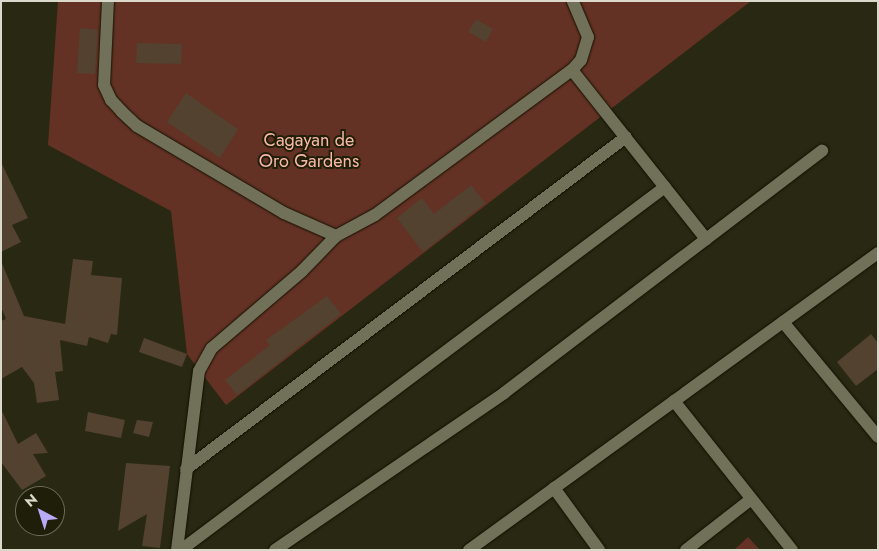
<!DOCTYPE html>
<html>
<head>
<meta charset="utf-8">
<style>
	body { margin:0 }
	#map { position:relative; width:879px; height:551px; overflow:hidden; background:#292812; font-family:Jost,sans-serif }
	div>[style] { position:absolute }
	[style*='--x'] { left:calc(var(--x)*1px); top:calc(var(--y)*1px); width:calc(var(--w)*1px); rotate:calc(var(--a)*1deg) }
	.green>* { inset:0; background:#643224 }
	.building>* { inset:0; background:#52422f }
	.roads { filter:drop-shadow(0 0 1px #121000) drop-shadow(0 0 1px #121000) }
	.minor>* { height:12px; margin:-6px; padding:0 6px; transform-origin:6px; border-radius:6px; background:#717058 }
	span { translate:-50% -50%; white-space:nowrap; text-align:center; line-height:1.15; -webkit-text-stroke:4px #1f1e08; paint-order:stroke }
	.park-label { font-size:18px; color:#f9b8a6 }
	.frame { position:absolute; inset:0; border:2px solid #dad9cc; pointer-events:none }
	.north { position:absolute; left:15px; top:486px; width:50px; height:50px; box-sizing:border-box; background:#1f1e08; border:1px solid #6a6956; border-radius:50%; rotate:320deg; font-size:14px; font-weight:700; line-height:20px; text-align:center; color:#dad9cc }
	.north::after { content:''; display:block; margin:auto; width:18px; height:22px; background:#b9abf7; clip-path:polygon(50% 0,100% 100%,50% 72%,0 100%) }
</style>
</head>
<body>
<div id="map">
	<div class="green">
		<i style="clip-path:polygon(58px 1px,751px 1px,226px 405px,187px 354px,171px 211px,48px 145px)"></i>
		<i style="clip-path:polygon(748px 537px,760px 550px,734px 550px)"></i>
	</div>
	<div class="building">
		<i style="clip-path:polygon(476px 19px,493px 29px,486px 42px,468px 32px)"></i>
		<i style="clip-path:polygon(80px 28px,98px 30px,95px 74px,77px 73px)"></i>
		<i style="clip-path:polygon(137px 43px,182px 44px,181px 64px,136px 63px)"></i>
		<i style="clip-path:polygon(186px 93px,238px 129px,220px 158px,167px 122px)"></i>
		<i style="clip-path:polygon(1px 162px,28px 218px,12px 225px,21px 242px,1px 252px)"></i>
		<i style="clip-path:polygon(471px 185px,485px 203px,423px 252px,397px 218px,422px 198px,434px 214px)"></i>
		<i style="clip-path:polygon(73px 259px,93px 261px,91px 275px,122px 278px,117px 335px,111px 334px,108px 343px,89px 337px,87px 346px,60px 340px,63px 371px,55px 372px,59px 400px,37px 403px,34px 383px,22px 367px,1px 379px,1px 321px,6px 319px,1px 307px,1px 261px,24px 316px,65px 324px)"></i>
		<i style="clip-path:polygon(327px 296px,341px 314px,237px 395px,225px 380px,270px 345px,266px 340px)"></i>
		<i style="clip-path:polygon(871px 334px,878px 343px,878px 369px,856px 386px,837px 362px)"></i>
		<i style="clip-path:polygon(144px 338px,187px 354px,182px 367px,139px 352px)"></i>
		<i style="clip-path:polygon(1px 409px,18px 444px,36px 433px,48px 453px,33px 454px,46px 476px,22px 490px,1px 462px)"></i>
		<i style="clip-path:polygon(88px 412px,125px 420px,121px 438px,85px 431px)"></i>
		<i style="clip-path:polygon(137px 420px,153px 422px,149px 437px,133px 433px)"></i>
		<i style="clip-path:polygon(126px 463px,170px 466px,160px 548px,142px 546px,147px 514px,118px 531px)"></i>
	</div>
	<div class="roads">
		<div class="minor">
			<i style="--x:108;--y:1;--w:84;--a:92.7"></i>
			<i style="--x:104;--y:85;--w:17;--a:65"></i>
			<i style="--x:111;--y:100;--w:16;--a:47"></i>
			<i style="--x:122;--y:112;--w:21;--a:43"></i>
			<i style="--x:137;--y:126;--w:171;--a:30.6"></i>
			<i style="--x:284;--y:213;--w:57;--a:23.9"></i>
			<i style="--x:336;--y:236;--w:44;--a:-28.3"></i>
			<i style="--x:375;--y:215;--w:245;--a:-36.4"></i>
			<i style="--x:572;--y:70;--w:13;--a:-48"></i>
			<i style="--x:581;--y:60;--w:24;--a:-73"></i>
			<i style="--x:588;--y:37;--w:39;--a:-113"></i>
			<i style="--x:572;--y:70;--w:216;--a:51.6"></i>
			<i style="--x:783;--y:322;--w:149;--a:50.4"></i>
			<i style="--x:674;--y:401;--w:190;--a:51.6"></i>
			<i style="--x:186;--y:469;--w:551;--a:-37.04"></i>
			<i style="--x:554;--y:488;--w:77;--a:54"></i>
			<i style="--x:177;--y:550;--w:180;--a:-83"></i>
			<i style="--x:199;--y:371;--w:26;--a:-61"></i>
			<i style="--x:212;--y:348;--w:118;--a:-40.5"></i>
			<i style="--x:302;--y:271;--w:49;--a:-45.8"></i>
			<i style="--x:181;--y:550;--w:605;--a:-36.87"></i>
			<i style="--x:275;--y:550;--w:278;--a:-34.4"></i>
			<i style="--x:504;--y:393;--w:400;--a:-37.3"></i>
			<i style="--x:469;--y:550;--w:505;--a:-35.99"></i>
			<i style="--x:686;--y:550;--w:81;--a:-38"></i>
		</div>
	</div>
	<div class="park-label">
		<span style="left:309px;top:151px">Cagayan de<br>Oro Gardens</span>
	</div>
	<div class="frame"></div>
	<div class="north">N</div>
</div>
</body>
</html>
